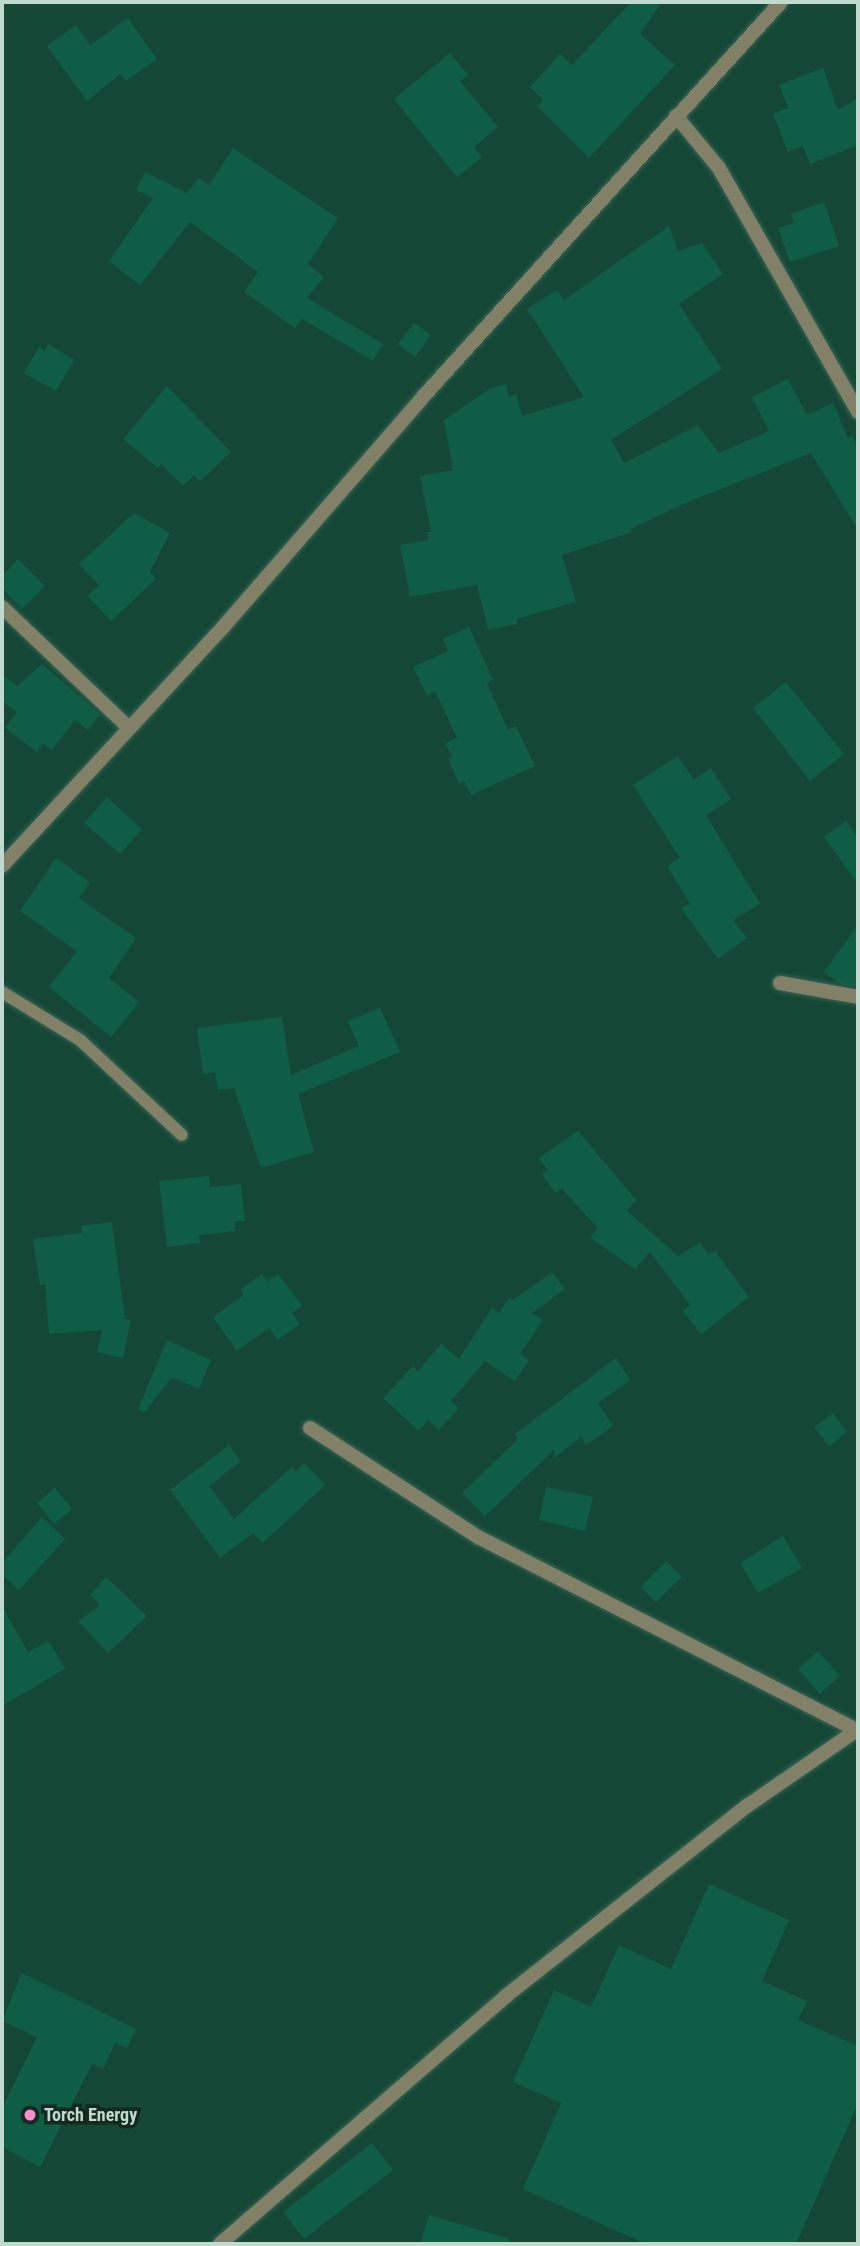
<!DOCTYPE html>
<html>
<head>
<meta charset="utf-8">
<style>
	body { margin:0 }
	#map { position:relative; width:860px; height:2246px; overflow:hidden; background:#154736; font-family:"Roboto Condensed",sans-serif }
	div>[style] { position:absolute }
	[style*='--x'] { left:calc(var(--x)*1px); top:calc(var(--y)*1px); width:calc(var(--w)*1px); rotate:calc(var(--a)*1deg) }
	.building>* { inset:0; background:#0f5d45 }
	.roads { filter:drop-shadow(0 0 2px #376455) drop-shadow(0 0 2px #376455) }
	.lane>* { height:12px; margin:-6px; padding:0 6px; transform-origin:6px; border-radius:6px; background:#828168 }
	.street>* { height:14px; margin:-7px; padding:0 7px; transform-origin:7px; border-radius:7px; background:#828168 }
	.dots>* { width:19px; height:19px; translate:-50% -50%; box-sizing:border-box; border:4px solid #142921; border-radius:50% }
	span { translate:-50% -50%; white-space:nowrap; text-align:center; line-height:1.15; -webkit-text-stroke:7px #142921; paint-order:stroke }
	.poi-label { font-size:18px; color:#c1dacf; font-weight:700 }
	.left { translate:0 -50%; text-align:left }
	.frame { position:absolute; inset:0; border:4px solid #c1dacf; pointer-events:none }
</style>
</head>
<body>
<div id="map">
	<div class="building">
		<i style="clip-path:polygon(631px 2px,662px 2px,640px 34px,675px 65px,589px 158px,537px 106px,543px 100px,530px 87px,560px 54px,572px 65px)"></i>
		<i style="clip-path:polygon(128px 18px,157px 59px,126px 81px,120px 74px,87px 101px,47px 46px,76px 25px,90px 45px)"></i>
		<i style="clip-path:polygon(450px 53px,468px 75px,460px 81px,498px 127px,474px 147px,482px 157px,457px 177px,394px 99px)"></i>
		<i style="clip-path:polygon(823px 68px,838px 110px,858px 98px,858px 145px,810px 164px,803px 146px,788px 152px,773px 114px,788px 108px,779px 85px)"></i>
		<i style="clip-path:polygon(233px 148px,338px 218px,308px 264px,324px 277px,307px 298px,383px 344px,373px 361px,302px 319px,295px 328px,244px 292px,258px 272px,190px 222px,140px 285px,109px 261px,153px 198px,136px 190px,145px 172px,187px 193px,199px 178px,209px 185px)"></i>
		<i style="clip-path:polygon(824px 202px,839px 246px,790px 262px,778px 228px,794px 223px,791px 214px)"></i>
		<i style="clip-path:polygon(669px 226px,678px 251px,702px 243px,723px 274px,679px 304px,722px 369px,611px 440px,624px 463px,698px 425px,719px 453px,769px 431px,752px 397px,788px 379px,807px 415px,833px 403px,848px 438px,852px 436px,858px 447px,858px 530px,811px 453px,688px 502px,630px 529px,632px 532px,562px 555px,576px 602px,516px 619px,518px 624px,488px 630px,477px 585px,410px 597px,400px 545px,428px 540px,427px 532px,431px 532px,420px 476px,453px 470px,444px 420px,489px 389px,506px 384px,509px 397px,516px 394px,522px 416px,584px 397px,527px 309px,557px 290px,564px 300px)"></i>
		<i style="clip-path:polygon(414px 323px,431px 335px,415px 357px,398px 344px)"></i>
		<i style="clip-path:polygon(48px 344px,74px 360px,56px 391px,24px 373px,39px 347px,45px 351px)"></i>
		<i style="clip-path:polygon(167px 386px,231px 452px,200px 481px,194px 475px,183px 486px,161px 464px,158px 468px,123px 439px)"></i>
		<i style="clip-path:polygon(134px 513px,170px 533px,150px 572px,156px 579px,111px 621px,88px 596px,99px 585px,79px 564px)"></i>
		<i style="clip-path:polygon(18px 559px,45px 586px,22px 609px,2px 588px,2px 576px)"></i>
		<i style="clip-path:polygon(469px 627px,493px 680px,487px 683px,508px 730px,516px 726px,535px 766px,471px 795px,464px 781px,459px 784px,448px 758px,452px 757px,445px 743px,457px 738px,435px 691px,427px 696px,413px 667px,448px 651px,443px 639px)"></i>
		<i style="clip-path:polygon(42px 664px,100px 714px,88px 730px,75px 720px,52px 750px,43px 743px,37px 752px,5px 728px,17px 712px,2px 701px,2px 675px,17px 686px)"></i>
		<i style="clip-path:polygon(786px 682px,844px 754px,810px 781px,753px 708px)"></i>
		<i style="clip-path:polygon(678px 756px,694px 780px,711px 768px,731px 799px,706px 815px,760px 904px,733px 920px,747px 938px,718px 959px,681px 908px,690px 904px,667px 866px,680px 858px,633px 785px)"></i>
		<i style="clip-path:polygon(107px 797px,142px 829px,120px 854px,84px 823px)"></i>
		<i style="clip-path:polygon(846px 821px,858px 838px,858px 884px,824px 837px)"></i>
		<i style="clip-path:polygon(56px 858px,90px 882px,79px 898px,136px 938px,109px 978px,139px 1002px,111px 1037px,49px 987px,77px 951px,20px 911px)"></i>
		<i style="clip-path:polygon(858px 925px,858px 987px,840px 984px,824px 972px)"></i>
		<i style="clip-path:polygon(380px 1008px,400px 1052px,298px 1094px,314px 1152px,261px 1168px,234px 1088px,218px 1090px,215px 1072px,203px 1074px,197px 1028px,282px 1017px,291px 1075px,359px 1046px,348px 1021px)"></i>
		<i style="clip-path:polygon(578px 1131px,636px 1200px,627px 1211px,678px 1256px,700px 1243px,709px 1255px,715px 1251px,749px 1297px,701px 1334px,683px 1311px,690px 1305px,650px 1252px,635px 1269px,590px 1238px,598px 1228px,562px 1189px,555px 1193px,542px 1174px,548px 1170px,539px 1158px)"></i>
		<i style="clip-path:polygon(209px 1176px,210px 1187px,241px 1184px,245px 1221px,234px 1222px,236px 1231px,199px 1235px,200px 1243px,167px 1247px,159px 1181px)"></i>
		<i style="clip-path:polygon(112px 1222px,125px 1319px,131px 1320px,123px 1358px,97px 1352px,102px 1330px,49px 1334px,45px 1284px,40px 1285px,33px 1239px,82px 1233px,81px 1226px)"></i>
		<i style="clip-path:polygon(552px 1272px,565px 1289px,532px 1313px,543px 1320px,520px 1354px,529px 1360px,515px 1381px,485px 1361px,451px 1401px,459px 1408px,439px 1430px,428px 1420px,419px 1431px,383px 1398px,413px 1366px,418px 1371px,441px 1344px,459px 1359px,492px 1308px,499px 1313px,509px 1297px,513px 1300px)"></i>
		<i style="clip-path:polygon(262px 1274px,267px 1281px,278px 1274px,302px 1306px,292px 1313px,300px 1324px,278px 1340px,269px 1328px,237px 1351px,213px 1317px,244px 1295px,240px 1290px)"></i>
		<i style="clip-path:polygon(167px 1340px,211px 1360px,199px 1389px,172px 1377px,144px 1413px,138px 1409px)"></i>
		<i style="clip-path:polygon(616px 1358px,630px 1380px,598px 1403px,613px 1426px,586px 1445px,581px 1437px,553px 1459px,555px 1449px,485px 1516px,462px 1493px,518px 1439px,515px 1434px)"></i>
		<i style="clip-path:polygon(833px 1413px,847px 1432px,829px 1446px,814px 1427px)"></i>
		<i style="clip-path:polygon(229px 1445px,241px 1461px,209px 1486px,234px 1519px,292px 1467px,296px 1472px,304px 1463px,325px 1485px,263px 1543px,253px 1533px,220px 1558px,170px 1490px)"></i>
		<i style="clip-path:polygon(546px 1487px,593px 1497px,585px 1531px,539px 1520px)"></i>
		<i style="clip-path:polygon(55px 1488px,72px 1509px,54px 1524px,37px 1503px)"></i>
		<i style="clip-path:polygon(42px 1517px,65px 1539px,19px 1590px,2px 1575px,2px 1563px)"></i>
		<i style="clip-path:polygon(783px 1536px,802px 1568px,758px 1593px,740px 1563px)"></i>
		<i style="clip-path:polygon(666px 1561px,682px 1577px,656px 1602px,641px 1587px)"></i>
		<i style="clip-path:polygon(106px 1577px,147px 1616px,108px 1653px,78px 1621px,100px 1605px,90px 1595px)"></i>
		<i style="clip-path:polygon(2px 1606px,28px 1652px,49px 1641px,65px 1669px,2px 1706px)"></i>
		<i style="clip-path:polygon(818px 1651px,840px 1676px,820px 1694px,798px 1669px)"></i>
		<i style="clip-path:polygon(709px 1884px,789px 1920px,762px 1981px,807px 2001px,798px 2020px,858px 2046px,858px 2103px,796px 2244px,646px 2244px,523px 2189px,561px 2103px,513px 2082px,554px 1990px,591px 2007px,619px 1945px,671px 1969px)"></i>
		<i style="clip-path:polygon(22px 1973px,136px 2029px,127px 2048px,115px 2043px,103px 2069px,92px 2064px,40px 2167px,2px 2147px,2px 2108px,37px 2037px,2px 2021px)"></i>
		<i style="clip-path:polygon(372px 2143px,393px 2170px,304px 2239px,283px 2212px)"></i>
		<i style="clip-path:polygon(429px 2215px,510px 2239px,509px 2244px,420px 2244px)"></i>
	</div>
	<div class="roads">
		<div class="lane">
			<i style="--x:2;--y:992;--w:92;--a:31.6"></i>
			<i style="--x:80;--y:1040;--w:139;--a:43"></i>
		</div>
		<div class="street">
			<i style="--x:676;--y:116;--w:67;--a:50.4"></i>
			<i style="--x:719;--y:168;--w:281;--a:60.3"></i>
			<i style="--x:2;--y:607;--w:174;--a:43.6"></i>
			<i style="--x:2;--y:866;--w:327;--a:-47.2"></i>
			<i style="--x:224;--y:626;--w:301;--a:-49"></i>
			<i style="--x:421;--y:399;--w:536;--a:-47.8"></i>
			<i style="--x:780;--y:983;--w:79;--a:10.2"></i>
			<i style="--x:310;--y:1428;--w:200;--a:33"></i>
			<i style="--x:478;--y:1537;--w:424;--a:27"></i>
			<i style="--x:220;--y:2244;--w:379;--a:-40.9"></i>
			<i style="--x:506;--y:1996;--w:307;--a:-38.3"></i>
			<i style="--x:747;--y:1806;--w:135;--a:-34.7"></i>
		</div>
	</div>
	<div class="dots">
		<i style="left:30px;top:2115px;background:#f98fca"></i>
	</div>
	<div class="poi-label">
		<span class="left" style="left:44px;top:2115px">Torch Energy</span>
	</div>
	<div class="frame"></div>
</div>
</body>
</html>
